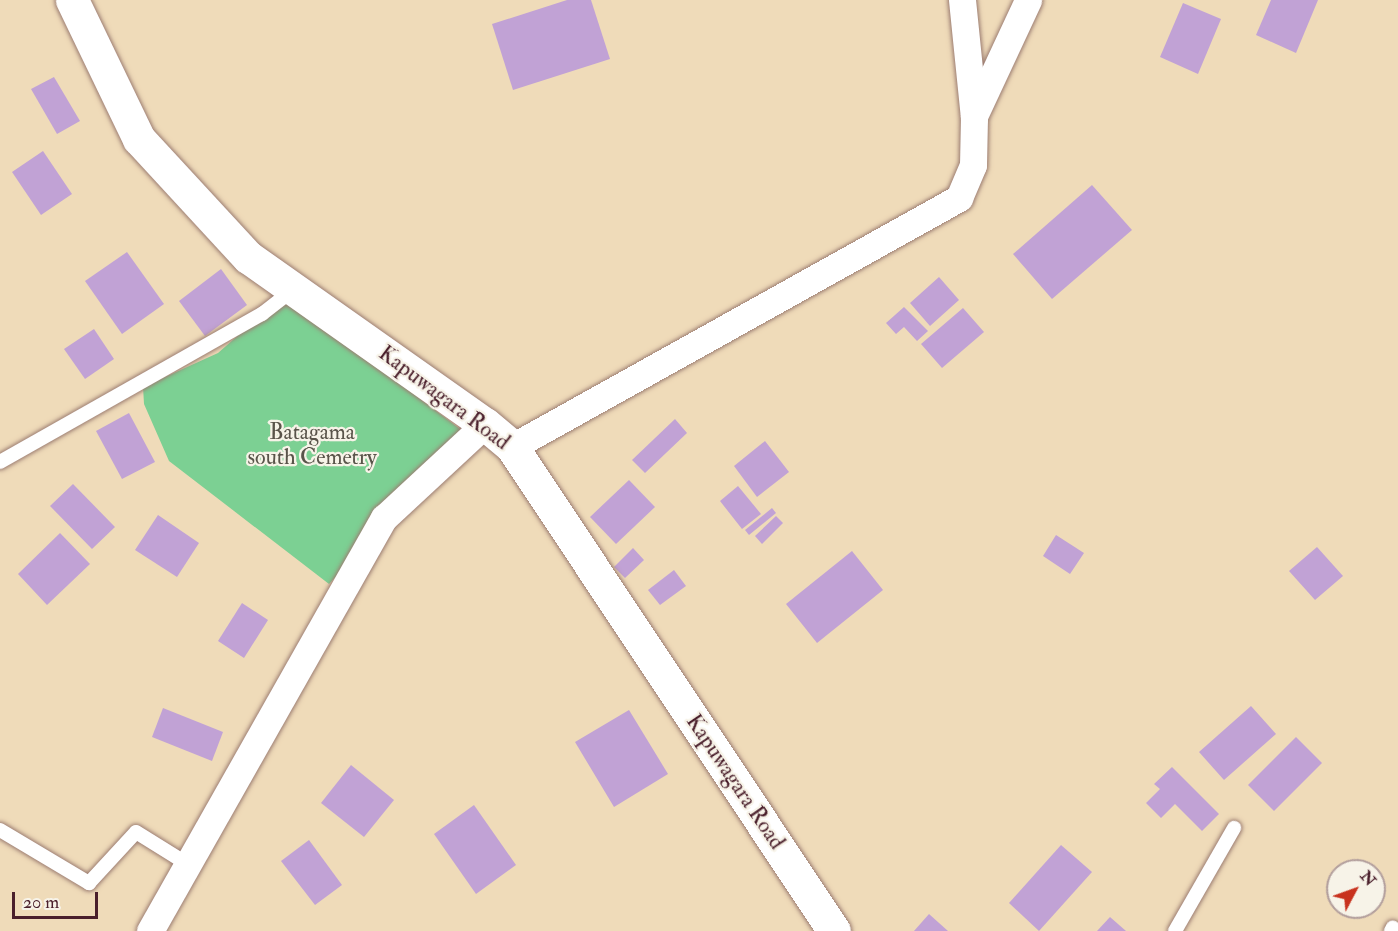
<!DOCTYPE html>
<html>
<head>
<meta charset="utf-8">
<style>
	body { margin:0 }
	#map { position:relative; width:1398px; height:931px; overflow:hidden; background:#efdbb9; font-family:"IM FELL Double Pica",serif }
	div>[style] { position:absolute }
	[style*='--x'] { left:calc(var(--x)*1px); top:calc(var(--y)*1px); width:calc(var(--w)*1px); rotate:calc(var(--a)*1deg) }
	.green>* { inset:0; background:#7cd093 }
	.building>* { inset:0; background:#c1a2d5 }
	.roads { filter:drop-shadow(0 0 2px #9c7d72) drop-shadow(0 0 2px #9c7d72) }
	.service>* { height:14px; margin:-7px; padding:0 7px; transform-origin:7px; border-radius:7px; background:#fff }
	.minor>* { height:27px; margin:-13.5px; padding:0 13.5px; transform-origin:13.5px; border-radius:13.5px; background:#fff }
	.tertiary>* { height:33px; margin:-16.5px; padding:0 16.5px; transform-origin:16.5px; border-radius:16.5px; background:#fff }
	span { translate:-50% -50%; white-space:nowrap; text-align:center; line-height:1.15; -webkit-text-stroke:4.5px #f7f3e8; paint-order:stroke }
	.street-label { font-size:22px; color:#4a1f2b }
	.park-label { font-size:22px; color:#59544a }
	.north { position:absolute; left:1326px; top:859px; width:60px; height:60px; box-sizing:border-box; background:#f7f3e8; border:2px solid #b29e9c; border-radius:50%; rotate:49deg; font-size:16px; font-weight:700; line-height:24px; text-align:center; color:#4a1f2b }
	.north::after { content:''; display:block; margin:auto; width:21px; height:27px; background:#c8321e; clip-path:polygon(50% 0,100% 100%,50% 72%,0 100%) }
	.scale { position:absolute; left:12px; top:892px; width:86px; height:27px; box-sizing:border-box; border:3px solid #4a1f2b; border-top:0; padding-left:8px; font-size:18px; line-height:21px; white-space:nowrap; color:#4a1f2b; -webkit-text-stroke:4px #f7f3e8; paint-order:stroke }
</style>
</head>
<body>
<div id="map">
	<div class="green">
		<i style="clip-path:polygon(283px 296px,468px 435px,329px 584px,169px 461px,144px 404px,143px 387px,218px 353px)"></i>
	</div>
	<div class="building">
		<i style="clip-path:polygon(567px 0,591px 0,610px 59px,513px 90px,492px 24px)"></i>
		<i style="clip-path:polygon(1271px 0,1318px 0,1296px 53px,1256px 35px)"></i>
		<i style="clip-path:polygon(1183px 3px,1221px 19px,1198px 74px,1160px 57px)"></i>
		<i style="clip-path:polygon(54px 77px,80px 121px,57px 134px,31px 89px)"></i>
		<i style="clip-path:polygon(43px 151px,72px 194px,41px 215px,12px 172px)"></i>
		<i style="clip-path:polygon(1092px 185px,1132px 230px,1052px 299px,1013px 254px)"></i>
		<i style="clip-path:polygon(127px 252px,164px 304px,122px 334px,85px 281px)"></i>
		<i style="clip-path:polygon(221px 269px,247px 305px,205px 336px,179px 301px)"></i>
		<i style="clip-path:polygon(939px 277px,959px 300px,930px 326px,910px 303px)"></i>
		<i style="clip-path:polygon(904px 307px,928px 331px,917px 341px,904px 327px,896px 334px,886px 323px)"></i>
		<i style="clip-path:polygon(963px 308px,984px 332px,942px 368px,921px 344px)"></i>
		<i style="clip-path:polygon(94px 329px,114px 359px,85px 379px,64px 349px)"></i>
		<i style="clip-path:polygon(129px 413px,155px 462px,122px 479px,96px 431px)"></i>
		<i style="clip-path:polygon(675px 419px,687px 433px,645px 473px,632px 460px)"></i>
		<i style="clip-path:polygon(765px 441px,789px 472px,757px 497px,734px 466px)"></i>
		<i style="clip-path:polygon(629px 480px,655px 507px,616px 544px,590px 517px)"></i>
		<i style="clip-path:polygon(73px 484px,115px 527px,92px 549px,50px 506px)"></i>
		<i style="clip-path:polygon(738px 486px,761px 514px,742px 529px,720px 501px)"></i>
		<i style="clip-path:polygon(772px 508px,776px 513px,749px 535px,745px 530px)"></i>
		<i style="clip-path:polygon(158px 515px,199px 543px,177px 577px,135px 550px)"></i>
		<i style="clip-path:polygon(776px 516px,783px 523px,762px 544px,755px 536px)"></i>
		<i style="clip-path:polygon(60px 533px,90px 564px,47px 605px,18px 574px)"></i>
		<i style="clip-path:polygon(1056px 535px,1084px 553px,1070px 574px,1043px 556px)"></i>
		<i style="clip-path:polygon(1317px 547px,1343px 576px,1315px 600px,1289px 571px)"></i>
		<i style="clip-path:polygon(633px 548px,644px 560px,625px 578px,614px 567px)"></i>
		<i style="clip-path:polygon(852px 551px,883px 590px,817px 643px,786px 604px)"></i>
		<i style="clip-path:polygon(674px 570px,686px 586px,660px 605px,648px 590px)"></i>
		<i style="clip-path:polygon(242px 603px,268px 620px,244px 658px,218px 641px)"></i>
		<i style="clip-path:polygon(1251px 706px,1276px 734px,1224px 780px,1199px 752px)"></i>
		<i style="clip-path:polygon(163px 708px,223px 732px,212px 761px,152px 737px)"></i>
		<i style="clip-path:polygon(629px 710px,668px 774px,614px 807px,575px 742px)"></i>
		<i style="clip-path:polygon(1296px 737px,1322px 763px,1274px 811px,1248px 785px)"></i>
		<i style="clip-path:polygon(351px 765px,394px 800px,364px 837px,321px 803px)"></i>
		<i style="clip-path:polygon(1172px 767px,1219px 814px,1202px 831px,1175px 804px,1161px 818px,1146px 803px,1160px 789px,1154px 784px)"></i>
		<i style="clip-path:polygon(474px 805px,516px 865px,476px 894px,434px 834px)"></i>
		<i style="clip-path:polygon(309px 840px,342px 885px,315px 905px,281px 861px)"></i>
		<i style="clip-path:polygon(1061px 845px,1092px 872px,1039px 931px,1009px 903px)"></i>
		<i style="clip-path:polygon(929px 914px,948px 931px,914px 931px)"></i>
		<i style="clip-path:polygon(1110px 917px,1126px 931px,1097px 931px)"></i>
	</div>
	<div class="roads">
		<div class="service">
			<i style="--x:0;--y:462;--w:301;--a:-29.5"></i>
			<i style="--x:262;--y:314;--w:41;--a:-38"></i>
			<i style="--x:0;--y:830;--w:104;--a:30.8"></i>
			<i style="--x:89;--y:883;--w:69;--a:-47.3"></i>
			<i style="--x:136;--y:832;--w:62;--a:31.9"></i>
			<i style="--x:1175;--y:931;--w:119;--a:-60.2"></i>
			<i style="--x:1391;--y:931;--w:4;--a:-63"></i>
		</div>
		<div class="minor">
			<i style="--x:974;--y:116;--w:128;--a:-65"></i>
			<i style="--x:512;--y:447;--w:512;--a:-29.12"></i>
			<i style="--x:959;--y:198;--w:36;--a:-67"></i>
			<i style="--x:973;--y:165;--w:47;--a:-88.8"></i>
			<i style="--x:974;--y:118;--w:119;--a:-95.8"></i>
			<i style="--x:150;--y:931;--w:475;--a:-60.5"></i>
			<i style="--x:384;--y:518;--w:138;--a:-42.9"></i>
		</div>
		<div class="tertiary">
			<i style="--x:72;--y:0;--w:154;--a:64.3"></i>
			<i style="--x:139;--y:139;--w:161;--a:47.3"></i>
			<i style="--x:248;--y:257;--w:290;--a:35.2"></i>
			<i style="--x:485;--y:424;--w:35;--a:40"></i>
			<i style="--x:512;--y:447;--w:581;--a:56.36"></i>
		</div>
	</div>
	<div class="street-label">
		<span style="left:444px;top:398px;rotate:37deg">Kapuwagara Road</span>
		<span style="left:735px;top:782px;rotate:56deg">Kapuwagara Road</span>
	</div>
	<div class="park-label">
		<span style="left:312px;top:445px">Batagama<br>south Cemetry</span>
	</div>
	<div class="north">N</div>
	<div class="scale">20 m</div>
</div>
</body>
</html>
